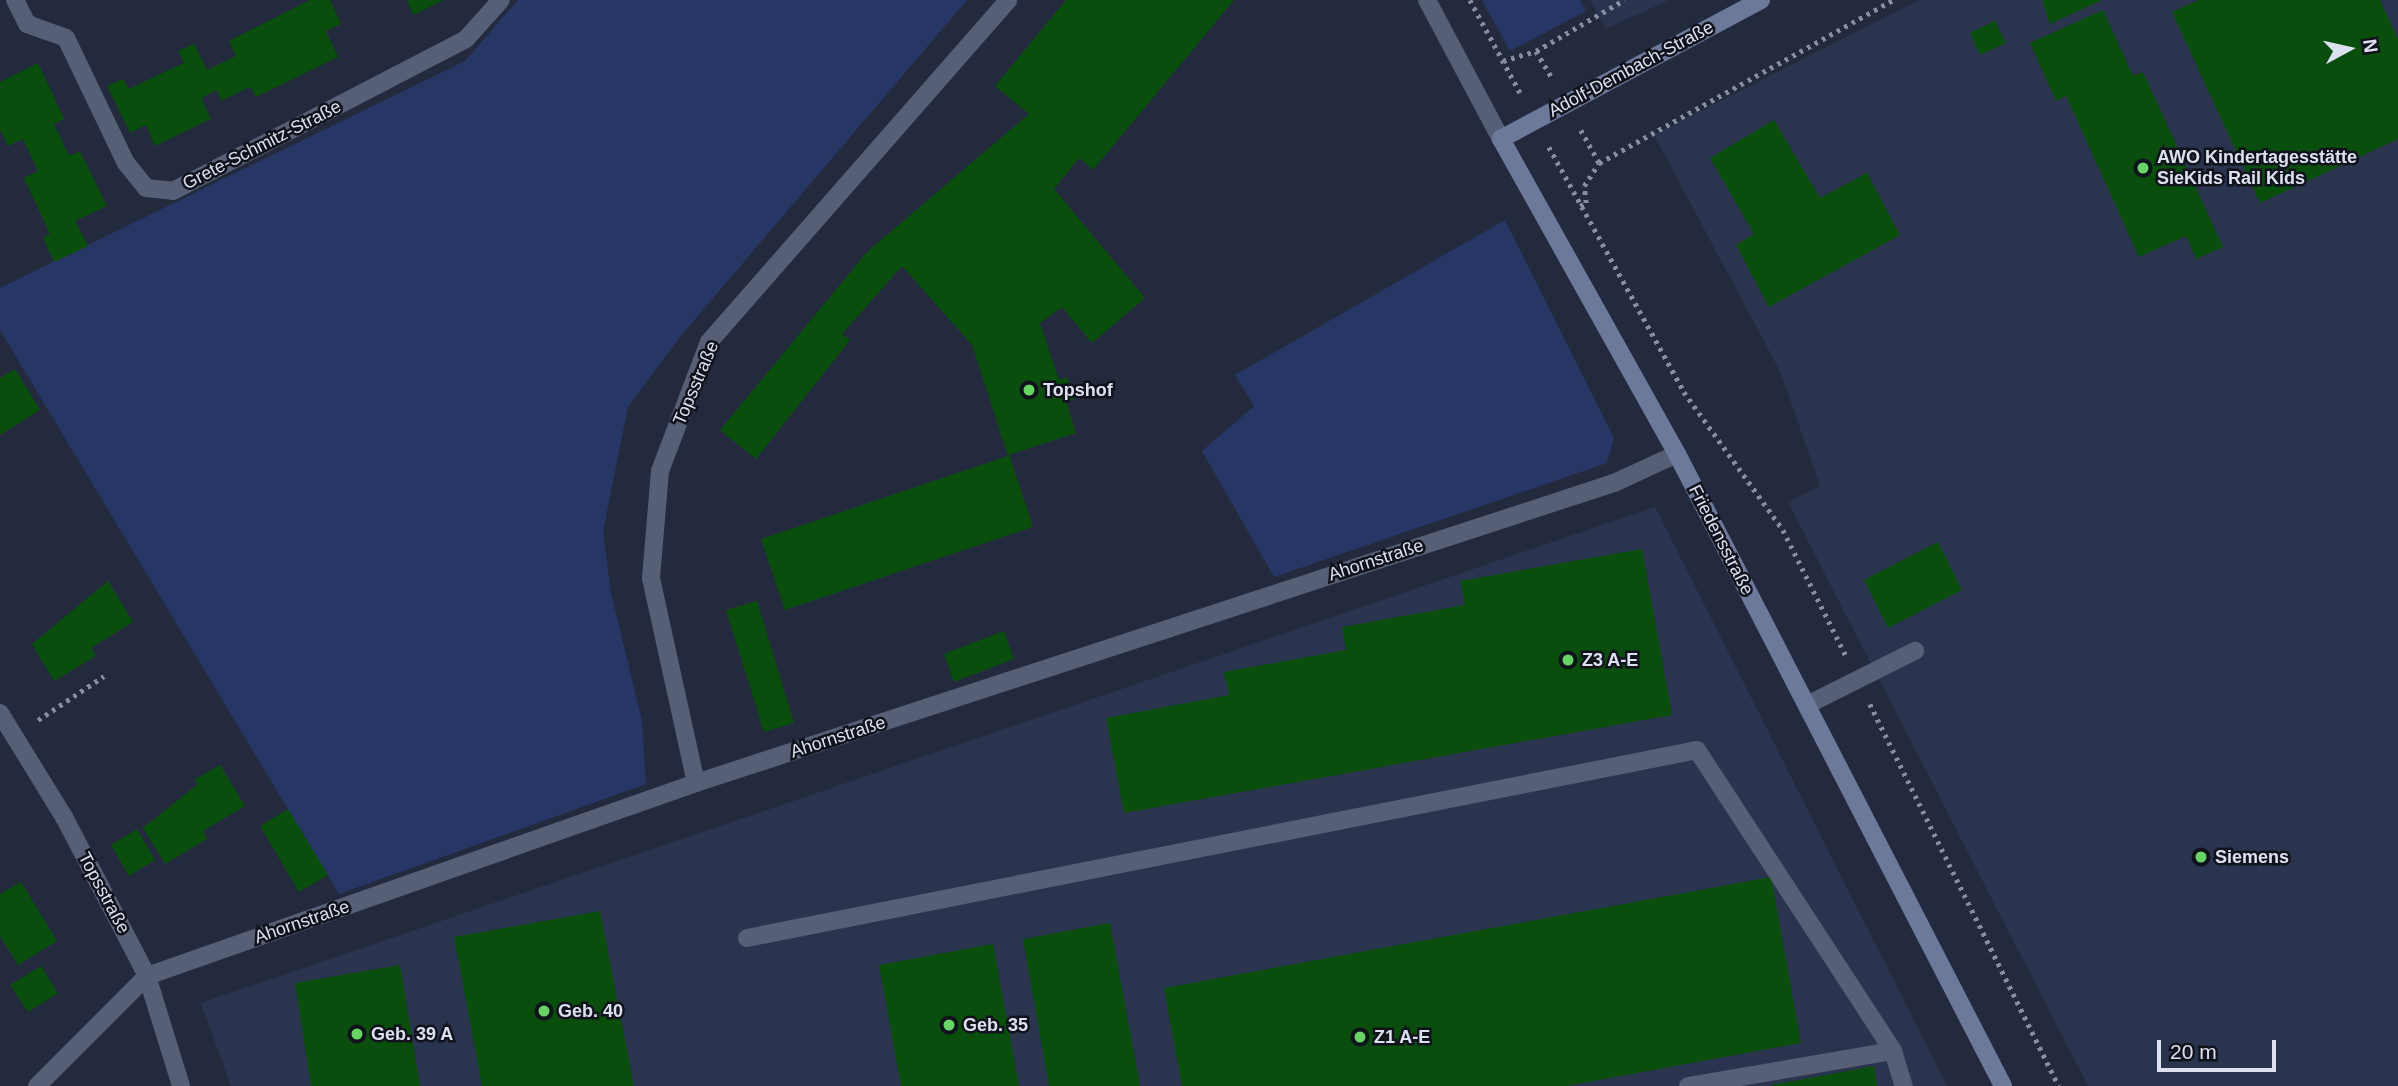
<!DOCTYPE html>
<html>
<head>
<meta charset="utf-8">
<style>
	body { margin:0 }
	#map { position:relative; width:2398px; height:1086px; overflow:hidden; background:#232a3e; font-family:Helvetica,sans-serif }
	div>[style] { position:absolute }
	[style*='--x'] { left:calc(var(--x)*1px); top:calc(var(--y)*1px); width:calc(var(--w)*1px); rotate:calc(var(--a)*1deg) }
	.built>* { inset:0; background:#2a344e }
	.green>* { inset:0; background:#273765 }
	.building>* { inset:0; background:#0a4e0d }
	.path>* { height:4.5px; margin-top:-2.25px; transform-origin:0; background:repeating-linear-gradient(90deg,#888e9f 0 3.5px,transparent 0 8.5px) }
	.lane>* { height:18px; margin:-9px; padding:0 9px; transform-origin:9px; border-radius:9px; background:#565f76 }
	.street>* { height:18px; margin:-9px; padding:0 9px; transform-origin:9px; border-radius:9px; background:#565f76 }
	.secondary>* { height:18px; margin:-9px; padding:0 9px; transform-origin:9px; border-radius:9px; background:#6c799b }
	.dots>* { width:19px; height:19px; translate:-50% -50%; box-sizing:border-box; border:4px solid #10131c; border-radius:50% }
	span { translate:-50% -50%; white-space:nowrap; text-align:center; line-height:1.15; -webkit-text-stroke:5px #10131c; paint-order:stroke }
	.street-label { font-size:18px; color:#dce1ef }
	.poi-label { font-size:18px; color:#dce1ef; font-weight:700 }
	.left { translate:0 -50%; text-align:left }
	.north { position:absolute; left:2314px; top:14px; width:70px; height:70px; -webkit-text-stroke:5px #10131c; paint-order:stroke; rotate:82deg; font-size:19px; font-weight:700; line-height:28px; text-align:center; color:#dce1ef }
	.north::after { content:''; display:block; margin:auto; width:24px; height:32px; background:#dce1ef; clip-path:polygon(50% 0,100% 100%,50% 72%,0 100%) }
	.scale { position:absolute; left:2157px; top:1040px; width:119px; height:32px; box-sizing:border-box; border:4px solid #dce1ef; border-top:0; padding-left:9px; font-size:21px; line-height:24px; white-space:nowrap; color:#dce1ef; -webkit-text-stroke:5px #10131c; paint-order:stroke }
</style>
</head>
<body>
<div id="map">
	<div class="built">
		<i style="clip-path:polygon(1590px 0,1669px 0,1606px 29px)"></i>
		<i style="clip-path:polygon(1919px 0,2398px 0,2398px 1086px,2088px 1086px,1788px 502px,1820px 486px,1781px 373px,1654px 135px)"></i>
		<i style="clip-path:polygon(1655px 507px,1947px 1086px,231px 1086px,201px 1003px)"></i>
	</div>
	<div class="green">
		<i style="clip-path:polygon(518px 0,967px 0,679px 338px,628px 407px,603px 531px,611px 593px,642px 721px,646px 784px,339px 894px,0 330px,0 288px,465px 61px)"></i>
		<i style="clip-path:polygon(1482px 0,1580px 0,1586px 11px,1510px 51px)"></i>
		<i style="clip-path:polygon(1505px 220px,1614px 438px,1607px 463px,1274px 577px,1202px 451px,1254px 406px,1235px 375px)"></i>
	</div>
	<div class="building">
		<i style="clip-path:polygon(310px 0,330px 0,341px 24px,326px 31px,338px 57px,256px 97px,250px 87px,221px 101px,217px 90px,201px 98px,211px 119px,155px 146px,146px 125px,130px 133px,107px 86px,123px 79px,129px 89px,156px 76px,184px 63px,178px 51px,194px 44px,207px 70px,236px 56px,229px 41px)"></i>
		<i style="clip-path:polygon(407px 0,444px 0,413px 15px)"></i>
		<i style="clip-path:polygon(1066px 0,1234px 0,1093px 170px,1079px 158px,1054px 189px,1145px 298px,1092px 343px,1062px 307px,1040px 323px,1059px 380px,1067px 377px,1074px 399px,1066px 402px,1076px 433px,1009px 455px,1033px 527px,785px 610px,761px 539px,1008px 456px,972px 345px,902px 266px,842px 334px,850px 340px,756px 459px,720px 430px,867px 252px,1029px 114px,995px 86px)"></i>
		<i style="clip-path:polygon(2042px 0,2102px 0,2050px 24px)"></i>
		<i style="clip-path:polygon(2199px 0,2380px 0,2398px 39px,2398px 139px,2260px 203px,2172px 12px)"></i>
		<i style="clip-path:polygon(2103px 10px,2133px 76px,2143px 72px,2223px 247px,2196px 259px,2186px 236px,2139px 257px,2066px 96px,2056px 101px,2030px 43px)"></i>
		<i style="clip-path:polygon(1995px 21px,2006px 43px,1980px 55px,1970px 33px)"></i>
		<i style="clip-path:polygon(38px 63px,64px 119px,54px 124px,69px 156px,80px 151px,107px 206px,75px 221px,88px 246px,54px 262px,43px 237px,50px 234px,24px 178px,38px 171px,23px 139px,8px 146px,0 130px,0 82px)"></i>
		<i style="clip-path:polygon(1774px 120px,1820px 198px,1867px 173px,1900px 235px,1769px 307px,1736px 245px,1754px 234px,1710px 158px)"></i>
		<i style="clip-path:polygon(15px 369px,40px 410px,0 435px,0 378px)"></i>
		<i style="clip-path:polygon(1938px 542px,1962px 590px,1888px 628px,1864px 580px)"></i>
		<i style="clip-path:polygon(1642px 549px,1672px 715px,1124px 813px,1106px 718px,1229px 695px,1224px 672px,1346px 650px,1342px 627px,1465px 605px,1460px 581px)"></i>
		<i style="clip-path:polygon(108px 581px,133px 622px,91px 648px,96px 656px,54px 681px,32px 644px)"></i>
		<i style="clip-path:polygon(757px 601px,794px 723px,764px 732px,726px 610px)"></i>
		<i style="clip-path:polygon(1004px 631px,1014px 659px,954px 682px,944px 654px)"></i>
		<i style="clip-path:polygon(220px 765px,245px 806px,203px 831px,207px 839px,165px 864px,143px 828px,198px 784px,194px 780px)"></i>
		<i style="clip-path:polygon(288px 809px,328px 875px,299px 892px,260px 826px)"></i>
		<i style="clip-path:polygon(137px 829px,155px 860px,129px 876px,111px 845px)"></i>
		<i style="clip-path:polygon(1771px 877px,1801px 1043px,1566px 1086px,1182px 1086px,1164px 988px)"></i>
		<i style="clip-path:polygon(21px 882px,57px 941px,18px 965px,0 936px,0 894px)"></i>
		<i style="clip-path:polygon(600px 911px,634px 1086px,482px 1086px,454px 937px)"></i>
		<i style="clip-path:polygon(1110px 923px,1140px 1086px,1049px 1086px,1023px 939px)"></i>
		<i style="clip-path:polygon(993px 944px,1019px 1086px,901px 1086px,879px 965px)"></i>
		<i style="clip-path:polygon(400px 965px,420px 1086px,311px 1086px,295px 983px)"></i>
		<i style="clip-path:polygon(41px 966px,58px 993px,28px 1012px,10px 985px)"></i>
		<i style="clip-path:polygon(1874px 1066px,1877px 1086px,1771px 1086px,1771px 1085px)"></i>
	</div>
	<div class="path">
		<i style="--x:1470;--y:0;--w:109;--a:61.6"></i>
		<i style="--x:1536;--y:51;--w:33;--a:59"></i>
		<i style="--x:1503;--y:61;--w:34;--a:-17"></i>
		<i style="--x:1536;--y:51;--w:102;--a:-30.1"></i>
		<i style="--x:1581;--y:130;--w:38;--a:61"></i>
		<i style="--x:1549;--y:147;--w:280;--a:61.1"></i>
		<i style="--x:1684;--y:392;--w:170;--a:54.3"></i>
		<i style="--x:1783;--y:530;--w:141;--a:63.4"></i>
		<i style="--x:1580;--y:206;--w:7;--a:-27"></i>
		<i style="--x:1586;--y:203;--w:17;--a:-97"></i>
		<i style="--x:1584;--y:186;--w:27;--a:-57"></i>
		<i style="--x:1599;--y:163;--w:336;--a:-29"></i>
		<i style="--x:1870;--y:704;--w:426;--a:63.7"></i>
		<i style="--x:38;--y:720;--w:79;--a:-33.7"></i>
	</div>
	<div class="lane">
		<i style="--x:1807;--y:705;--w:121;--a:-26.6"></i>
		<i style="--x:747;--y:938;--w:968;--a:-11.19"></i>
		<i style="--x:1697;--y:750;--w:359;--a:56.9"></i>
		<i style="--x:1893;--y:1051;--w:37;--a:73"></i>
		<i style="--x:1688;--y:1086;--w:208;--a:-9.7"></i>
	</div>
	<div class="street">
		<i style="--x:15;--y:0;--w:27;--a:63"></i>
		<i style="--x:27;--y:24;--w:41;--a:19.7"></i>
		<i style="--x:66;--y:38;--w:139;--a:64.4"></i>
		<i style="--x:126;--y:163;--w:32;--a:51"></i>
		<i style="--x:146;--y:188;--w:27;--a:6"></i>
		<i style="--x:173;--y:191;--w:330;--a:-27.4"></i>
		<i style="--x:466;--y:39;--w:52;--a:-48.1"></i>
		<i style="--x:1427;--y:0;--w:157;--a:62"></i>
		<i style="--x:0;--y:713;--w:122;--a:58.4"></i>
		<i style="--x:64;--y:817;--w:179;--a:62.4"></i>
		<i style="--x:147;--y:976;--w:115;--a:72.8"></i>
		<i style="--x:696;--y:783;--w:210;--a:-102.4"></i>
		<i style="--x:651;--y:578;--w:107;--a:-85.2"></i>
		<i style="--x:660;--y:471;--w:138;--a:-69.2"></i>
		<i style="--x:709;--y:342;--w:454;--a:-48.8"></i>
		<i style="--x:37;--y:1086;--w:156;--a:-45"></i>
		<i style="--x:147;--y:976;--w:582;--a:-19.37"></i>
		<i style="--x:696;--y:783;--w:966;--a:-18.1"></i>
		<i style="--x:1614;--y:483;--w:69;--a:-24.7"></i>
	</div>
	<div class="secondary">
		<i style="--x:1761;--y:0;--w:295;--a:151.9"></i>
		<i style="--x:1501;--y:139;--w:361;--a:60.8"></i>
		<i style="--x:1677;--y:454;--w:711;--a:62.71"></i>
	</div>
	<div class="dots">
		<i style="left:2143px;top:168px;background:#68d465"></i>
		<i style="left:1029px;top:390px;background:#68d465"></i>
		<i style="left:1568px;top:660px;background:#68d465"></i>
		<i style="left:2201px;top:857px;background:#68d465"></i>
		<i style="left:544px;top:1011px;background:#68d465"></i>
		<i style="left:949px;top:1025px;background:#68d465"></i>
		<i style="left:357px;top:1034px;background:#68d465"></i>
		<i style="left:1360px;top:1037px;background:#68d465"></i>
	</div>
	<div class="street-label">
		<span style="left:1631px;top:69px;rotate:-28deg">Adolf-Dembach-Straße</span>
		<span style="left:262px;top:145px;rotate:-27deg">Grete-Schmitz-Straße</span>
		<span style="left:696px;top:383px;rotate:-67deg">Topsstraße</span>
		<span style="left:1721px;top:540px;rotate:63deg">Friedensstraße</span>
		<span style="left:1376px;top:560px;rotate:-18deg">Ahornstraße</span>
		<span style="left:838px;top:737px;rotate:-18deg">Ahornstraße</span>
		<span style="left:104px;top:893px;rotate:62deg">Topsstraße</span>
		<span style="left:302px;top:922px;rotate:-19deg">Ahornstraße</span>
	</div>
	<div class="poi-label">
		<span class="left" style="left:2157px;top:168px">AWO Kindertagesstätte<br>SieKids Rail Kids</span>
		<span class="left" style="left:1043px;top:390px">Topshof</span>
		<span class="left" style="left:1582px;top:660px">Z3 A-E</span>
		<span class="left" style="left:2215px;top:857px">Siemens</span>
		<span class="left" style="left:558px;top:1011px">Geb. 40</span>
		<span class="left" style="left:963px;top:1025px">Geb. 35</span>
		<span class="left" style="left:371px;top:1034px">Geb. 39 A</span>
		<span class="left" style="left:1374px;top:1037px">Z1 A-E</span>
	</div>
	<div class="north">N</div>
	<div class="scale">20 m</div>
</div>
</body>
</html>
